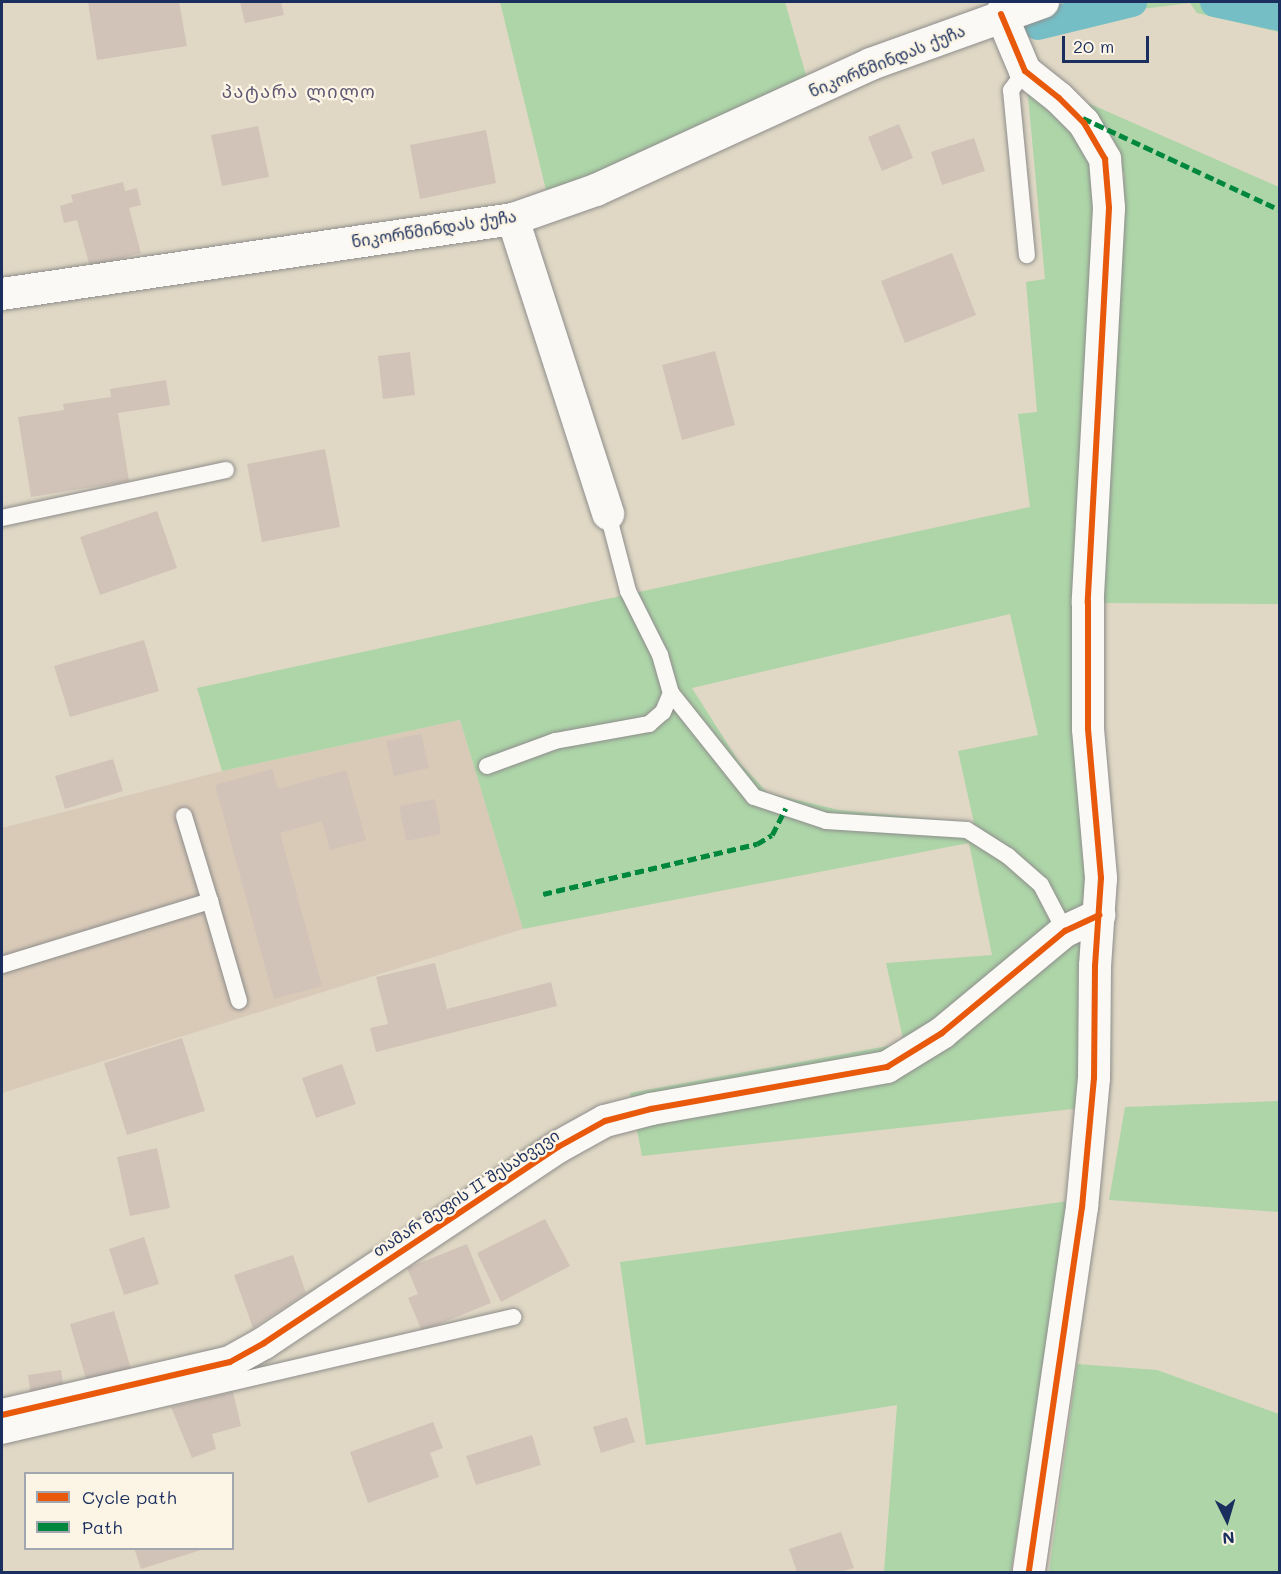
<!DOCTYPE html>
<html>
<head>
<meta charset="utf-8">
<style>
	body { margin:0 }
	#map { position:relative; width:1281px; height:1574px; overflow:hidden; background:#e0d8c5; font-family:Mali,"Noto Sans Georgian",sans-serif }
	div>[style] { position:absolute }
	[style*='--x'] { left:calc(var(--x)*1px); top:calc(var(--y)*1px); width:calc(var(--w)*1px); rotate:calc(var(--a)*1deg) }
	.built>* { inset:0; background:#d9cab8 }
	.green>* { inset:0; background:#add5a8 }
	.canal>* { height:30px; margin:-15px; padding:0 15px; transform-origin:15px; border-radius:15px; background:#76bec6 }
	.building>* { inset:0; background:#d1c3b8 }
	.roads { filter:drop-shadow(0 0 2px #8e8d8b) drop-shadow(0 0 2px #8e8d8b) }
	.lane>* { height:16px; margin:-8px; padding:0 8px; transform-origin:8px; border-radius:8px; background:#faf9f6 }
	.street>* { height:32px; margin:-16px; padding:0 16px; transform-origin:16px; border-radius:16px; background:#faf9f6 }
	.quiet>* { height:4.5px; margin-top:-2.25px; transform-origin:0; background:repeating-linear-gradient(90deg,#00873e 0 9px,transparent 0 13.5px) }
	.cycleway>* { height:6px; margin:-3px; padding:0 3px; transform-origin:3px; border-radius:3px; background:#e8590c }
	span { translate:-50% -50%; white-space:nowrap; text-align:center; line-height:1.15; -webkit-text-stroke:4.5px #fcf5e5; paint-order:stroke }
	.street-label { font-size:16px; color:#1b2f5e }
	.neighbourhood-label { font-size:18px; color:#5e5773; letter-spacing:1.5px }
	.frame { position:absolute; inset:0; border:3px solid #1b2f5e; pointer-events:none }
	.legend { position:absolute; left:24px; top:1472px; width:210px; height:78px; box-sizing:border-box; background:#fcf5e5; border:2px solid #a2a6af; margin:0; padding:8px 10px; list-style:none; font-size:18px; color:#1b2f5e }
	.legend li { display:flex; align-items:center; gap:12px; height:30px }
	.legend b { width:30px; border:2px solid #a2a6af }
	.north { position:absolute; left:1197px; top:1490px; width:60px; height:60px; -webkit-text-stroke:4px #fcf5e5; paint-order:stroke; rotate:175deg; font-size:16px; font-weight:700; line-height:24px; text-align:center; color:#1b2f5e }
	.north::after { content:''; display:block; margin:auto; width:21px; height:27px; background:#1b2f5e; clip-path:polygon(50% 0,100% 100%,50% 72%,0 100%) }
	.scale { position:absolute; left:1062px; top:36px; width:87px; height:27px; box-sizing:border-box; border:3px solid #1b2f5e; border-top:0; padding-left:8px; font-size:18px; line-height:21px; white-space:nowrap; color:#1b2f5e; -webkit-text-stroke:4px #fcf5e5; paint-order:stroke }
</style>
</head>
<body>
<div id="map">
	<div class="built">
		<i style="clip-path:polygon(460px 720px,523px 929px,2px 1093px,2px 828px,222px 771px)"></i>
	</div>
	<div class="green">
		<i style="clip-path:polygon(500px 2px,785px 2px,808px 82px,547px 194px)"></i>
		<i style="clip-path:polygon(1083px 2px,1279px 2px,1279px 32px,1197px 13px,1190px 3px,1110px 13px,1078px 30px,1032px 33px,1023px 18px)"></i>
		<i style="clip-path:polygon(evenodd,1027px 86px,1062px 118px,1098px 166px,1094px 881px,1082px 1108px,642px 1156px,630px 1093px,904px 1043px,886px 963px,992px 955px,969px 843px,523px 929px,460px 720px,222px 771px,197px 688px,1030px 507px,1018px 414px,1037px 412px,1026px 282px,1045px 279px,1027px 86px,1010px 614px,1038px 735px,958px 751px,974px 823px,839px 810px,768px 793px,739px 762px,692px 688px,1010px 614px)"></i>
		<i style="clip-path:polygon(1088px 103px,1279px 187px,1279px 604px,1103px 603px,1124px 173px)"></i>
		<i style="clip-path:polygon(1279px 1101px,1279px 1212px,1109px 1200px,1125px 1107px)"></i>
		<i style="clip-path:polygon(1069px 1201px,1011px 1572px,884px 1572px,897px 1405px,646px 1445px,620px 1262px)"></i>
		<i style="clip-path:polygon(1077px 1364px,1157px 1370px,1279px 1414px,1279px 1572px,1049px 1572px)"></i>
	</div>
	<div class="canal">
		<i style="--x:1215;--y:2;--w:66;--a:12.2"></i>
		<i style="--x:1038;--y:25;--w:97;--a:-13.7"></i>
	</div>
	<div class="building">
		<i style="clip-path:polygon(88px 2px,179px 2px,187px 46px,97px 60px)"></i>
		<i style="clip-path:polygon(240px 2px,281px 2px,284px 15px,245px 23px)"></i>
		<i style="clip-path:polygon(899px 124px,913px 158px,882px 171px,868px 137px)"></i>
		<i style="clip-path:polygon(258px 126px,269px 177px,222px 186px,211px 135px)"></i>
		<i style="clip-path:polygon(486px 130px,496px 183px,420px 199px,410px 145px)"></i>
		<i style="clip-path:polygon(974px 138px,985px 171px,942px 185px,931px 152px)"></i>
		<i style="clip-path:polygon(123px 182px,125px 191px,137px 188px,141px 205px,129px 208px,141px 253px,90px 267px,77px 220px,64px 223px,60px 206px,73px 202px,71px 195px)"></i>
		<i style="clip-path:polygon(952px 253px,976px 315px,905px 343px,881px 281px)"></i>
		<i style="clip-path:polygon(715px 351px,735px 425px,682px 440px,662px 365px)"></i>
		<i style="clip-path:polygon(410px 352px,415px 395px,383px 399px,378px 356px)"></i>
		<i style="clip-path:polygon(166px 380px,170px 405px,118px 413px,129px 481px,31px 497px,18px 417px,64px 410px,63px 404px,111px 397px,110px 389px)"></i>
		<i style="clip-path:polygon(325px 449px,340px 527px,262px 542px,247px 464px)"></i>
		<i style="clip-path:polygon(157px 511px,177px 568px,100px 595px,80px 537px)"></i>
		<i style="clip-path:polygon(144px 640px,159px 691px,70px 717px,54px 666px)"></i>
		<i style="clip-path:polygon(421px 734px,429px 768px,394px 776px,386px 741px)"></i>
		<i style="clip-path:polygon(113px 759px,123px 791px,65px 809px,55px 776px)"></i>
		<i style="clip-path:polygon(272px 769px,278px 789px,346px 770px,366px 840px,330px 850px,322px 821px,280px 833px,322px 986px,274px 999px,215px 785px)"></i>
		<i style="clip-path:polygon(435px 799px,441px 834px,406px 841px,399px 806px)"></i>
		<i style="clip-path:polygon(435px 963px,447px 1009px,551px 982px,557px 1006px,376px 1052px,370px 1028px,388px 1024px,376px 977px)"></i>
		<i style="clip-path:polygon(182px 1038px,205px 1111px,127px 1135px,104px 1063px)"></i>
		<i style="clip-path:polygon(342px 1064px,356px 1104px,316px 1118px,302px 1078px)"></i>
		<i style="clip-path:polygon(157px 1148px,170px 1208px,130px 1216px,117px 1157px)"></i>
		<i style="clip-path:polygon(545px 1219px,570px 1266px,501px 1302px,477px 1253px)"></i>
		<i style="clip-path:polygon(144px 1237px,159px 1284px,124px 1295px,109px 1249px)"></i>
		<i style="clip-path:polygon(467px 1244px,491px 1303px,422px 1331px,408px 1298px,418px 1294px,407px 1268px)"></i>
		<i style="clip-path:polygon(293px 1255px,306px 1293px,253px 1328px,234px 1275px)"></i>
		<i style="clip-path:polygon(114px 1311px,131px 1369px,87px 1382px,70px 1324px)"></i>
		<i style="clip-path:polygon(61px 1370px,64px 1391px,31px 1397px,28px 1375px)"></i>
		<i style="clip-path:polygon(233px 1392px,241px 1426px,212px 1434px,216px 1449px,192px 1458px,171px 1407px)"></i>
		<i style="clip-path:polygon(627px 1417px,635px 1442px,601px 1453px,593px 1427px)"></i>
		<i style="clip-path:polygon(433px 1422px,443px 1448px,430px 1453px,439px 1477px,368px 1503px,350px 1452px)"></i>
		<i style="clip-path:polygon(532px 1435px,541px 1465px,476px 1485px,466px 1456px)"></i>
		<i style="clip-path:polygon(841px 1532px,854px 1568px,841px 1572px,797px 1572px,789px 1549px)"></i>
		<i style="clip-path:polygon(134px 1548px,204px 1548px,204px 1549px,141px 1569px)"></i>
	</div>
	<div class="roads">
		<div class="lane">
			<i style="--x:1025;--y:71;--w:24;--a:126"></i>
			<i style="--x:1011;--y:90;--w:166;--a:84.5"></i>
			<i style="--x:608;--y:514;--w:80;--a:75.4"></i>
			<i style="--x:628;--y:591;--w:72;--a:63.4"></i>
			<i style="--x:660;--y:655;--w:40;--a:74"></i>
			<i style="--x:671;--y:693;--w:133;--a:51.4"></i>
			<i style="--x:754;--y:797;--w:76;--a:18.4"></i>
			<i style="--x:826;--y:821;--w:141;--a:3.7"></i>
			<i style="--x:967;--y:830;--w:49;--a:32.4"></i>
			<i style="--x:1008;--y:856;--w:44;--a:41.3"></i>
			<i style="--x:1041;--y:885;--w:52;--a:62.4"></i>
			<i style="--x:2;--y:518;--w:229;--a:-12.1"></i>
			<i style="--x:487;--y:766;--w:72;--a:-20.2"></i>
			<i style="--x:555;--y:741;--w:96;--a:-10.3"></i>
			<i style="--x:649;--y:724;--w:18;--a:-41"></i>
			<i style="--x:663;--y:712;--w:21;--a:-67"></i>
			<i style="--x:184;--y:816;--w:89;--a:73"></i>
			<i style="--x:2;--y:965;--w:218;--a:-17.1"></i>
			<i style="--x:210;--y:901;--w:104;--a:73.8"></i>
			<i style="--x:2;--y:1436;--w:525;--a:-13.11"></i>
		</div>
		<div class="street">
			<i style="--x:1001;--y:14;--w:62;--a:67.2"></i>
			<i style="--x:1025;--y:71;--w:43;--a:38.5"></i>
			<i style="--x:1059;--y:98;--w:35;--a:45"></i>
			<i style="--x:1084;--y:123;--w:42;--a:59.7"></i>
			<i style="--x:1105;--y:159;--w:49;--a:85.3"></i>
			<i style="--x:1109;--y:208;--w:395;--a:93.1"></i>
			<i style="--x:1088;--y:602;--w:127;--a:90"></i>
			<i style="--x:1088;--y:729;--w:150;--a:85"></i>
			<i style="--x:1101;--y:878;--w:88;--a:93.9"></i>
			<i style="--x:1095;--y:966;--w:112;--a:90.5"></i>
			<i style="--x:1094;--y:1078;--w:130;--a:95.3"></i>
			<i style="--x:1082;--y:1207;--w:369;--a:98.3"></i>
			<i style="--x:513;--y:219;--w:310;--a:72.1"></i>
			<i style="--x:2;--y:294;--w:516;--a:-8.35"></i>
			<i style="--x:513;--y:219;--w:88;--a:-19.3"></i>
			<i style="--x:596;--y:190;--w:302;--a:-24.6"></i>
			<i style="--x:871;--y:64;--w:183;--a:-19.8"></i>
			<i style="--x:2;--y:1415;--w:234;--a:-13.1"></i>
			<i style="--x:230;--y:1362;--w:39;--a:-29"></i>
			<i style="--x:264;--y:1343;--w:353;--a:-33.7"></i>
			<i style="--x:558;--y:1147;--w:54;--a:-29"></i>
			<i style="--x:605;--y:1121;--w:48;--a:-14.6"></i>
			<i style="--x:651;--y:1109;--w:240;--a:-10.1"></i>
			<i style="--x:887;--y:1067;--w:65;--a:-31.7"></i>
			<i style="--x:942;--y:1033;--w:160;--a:-39.7"></i>
			<i style="--x:1065;--y:931;--w:38;--a:-25"></i>
		</div>
	</div>
	<div class="quiet">
		<i style="--x:1083;--y:118;--w:217;--a:25"></i>
		<i style="--x:543;--y:894;--w:220;--a:-13.2"></i>
		<i style="--x:757;--y:844;--w:17;--a:-31"></i>
		<i style="--x:772;--y:835;--w:30;--a:-63"></i>
	</div>
	<div class="cycleway">
		<i style="--x:1001;--y:14;--w:62;--a:67.2"></i>
		<i style="--x:1025;--y:71;--w:43;--a:38.5"></i>
		<i style="--x:1059;--y:98;--w:35;--a:45"></i>
		<i style="--x:1084;--y:123;--w:42;--a:59.7"></i>
		<i style="--x:1105;--y:159;--w:49;--a:85.3"></i>
		<i style="--x:1109;--y:208;--w:395;--a:93.1"></i>
		<i style="--x:1088;--y:602;--w:127;--a:90"></i>
		<i style="--x:1088;--y:729;--w:150;--a:85"></i>
		<i style="--x:1101;--y:878;--w:88;--a:93.9"></i>
		<i style="--x:1095;--y:966;--w:112;--a:90.5"></i>
		<i style="--x:1094;--y:1078;--w:130;--a:95.3"></i>
		<i style="--x:1082;--y:1207;--w:369;--a:98.3"></i>
		<i style="--x:2;--y:1415;--w:234;--a:-13.1"></i>
		<i style="--x:230;--y:1362;--w:39;--a:-29"></i>
		<i style="--x:264;--y:1343;--w:353;--a:-33.7"></i>
		<i style="--x:558;--y:1147;--w:54;--a:-29"></i>
		<i style="--x:605;--y:1121;--w:48;--a:-14.6"></i>
		<i style="--x:651;--y:1109;--w:240;--a:-10.1"></i>
		<i style="--x:887;--y:1067;--w:65;--a:-31.7"></i>
		<i style="--x:942;--y:1033;--w:160;--a:-39.7"></i>
		<i style="--x:1065;--y:931;--w:38;--a:-25"></i>
	</div>
	<div class="street-label">
		<span style="left:887px;top:61px;rotate:-22deg">ნიკორწმინდას ქუჩა</span>
		<span style="left:434px;top:229px;rotate:-9deg">ნიკორწმინდას ქუჩა</span>
		<span style="left:466px;top:1193px;rotate:-33deg">თამარ მეფის II შესახვევი</span>
	</div>
	<div class="neighbourhood-label">
		<span style="left:299px;top:91px">პატარა ლილო</span>
	</div>
	<div class="frame"></div>
	<ul class="legend">
	<li><b style="height:8px;background:#e8590c"></b>Cycle path</li>
	<li><b style="height:8px;background:#00873e"></b>Path</li>
	</ul>
	<div class="north">N</div>
	<div class="scale">20 m</div>
</div>
</body>
</html>
